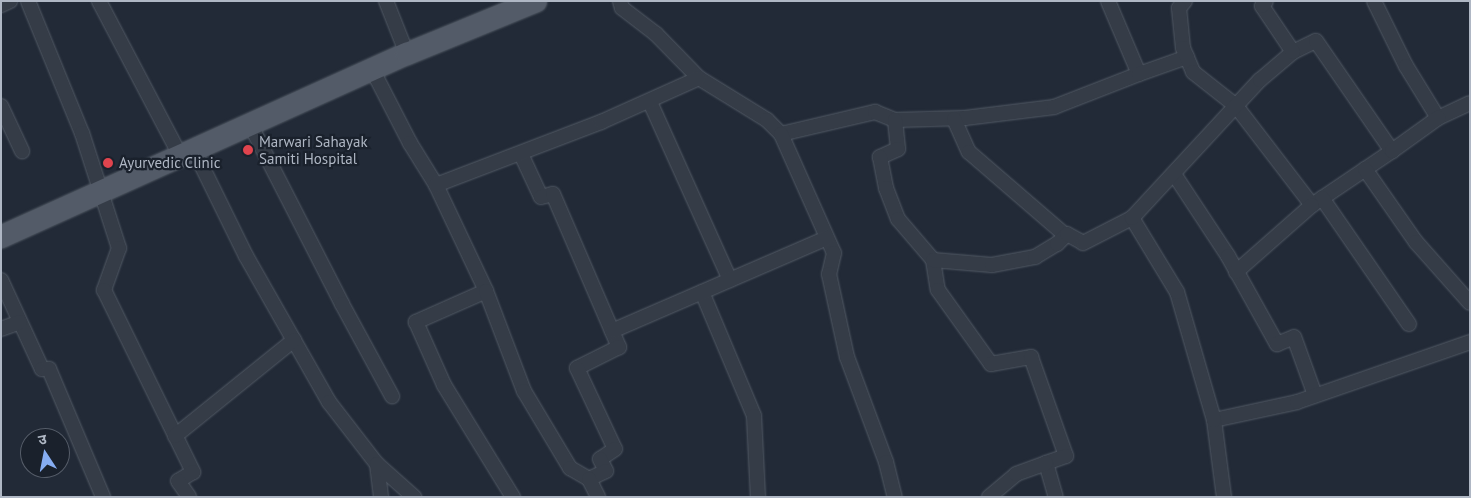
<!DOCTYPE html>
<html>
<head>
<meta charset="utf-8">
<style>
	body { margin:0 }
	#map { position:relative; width:1471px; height:498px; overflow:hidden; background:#222a37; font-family:"PT Sans","Noto Sans Devanagari",sans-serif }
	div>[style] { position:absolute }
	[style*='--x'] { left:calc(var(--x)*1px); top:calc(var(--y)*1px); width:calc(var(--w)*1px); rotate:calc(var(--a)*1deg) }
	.roads { filter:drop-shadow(0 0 1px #525a65) drop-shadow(0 0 1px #525a65) }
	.minor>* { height:14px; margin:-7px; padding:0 7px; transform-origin:7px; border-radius:7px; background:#353c47 }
	.primary>* { height:22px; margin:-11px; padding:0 11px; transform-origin:11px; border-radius:11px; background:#535b68 }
	.dots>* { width:14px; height:14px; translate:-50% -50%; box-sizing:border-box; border:2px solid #1a212c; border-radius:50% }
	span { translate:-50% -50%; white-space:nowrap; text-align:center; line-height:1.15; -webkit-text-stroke:4.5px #1a212c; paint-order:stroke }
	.poi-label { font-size:15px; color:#afb7c4 }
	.left { translate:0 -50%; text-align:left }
	.frame { position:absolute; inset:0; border:2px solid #afb7c4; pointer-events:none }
	.north { position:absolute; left:20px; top:428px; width:50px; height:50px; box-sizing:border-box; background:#1a212c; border:1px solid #565d69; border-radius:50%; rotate:349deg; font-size:14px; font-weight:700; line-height:20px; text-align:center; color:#afb7c4 }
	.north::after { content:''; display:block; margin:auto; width:18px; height:22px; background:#86adf2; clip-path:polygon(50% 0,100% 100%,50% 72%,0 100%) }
</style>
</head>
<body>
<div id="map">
	<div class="roads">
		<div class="minor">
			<i style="--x:28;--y:1;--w:143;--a:67.8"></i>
			<i style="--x:82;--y:133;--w:121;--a:72.2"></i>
			<i style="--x:119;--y:248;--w:45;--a:109.7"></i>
			<i style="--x:104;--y:290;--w:203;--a:63.9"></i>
			<i style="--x:193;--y:472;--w:17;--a:149"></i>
			<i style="--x:178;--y:481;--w:19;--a:55"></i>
			<i style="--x:99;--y:1;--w:176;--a:62.3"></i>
			<i style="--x:386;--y:1;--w:57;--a:68.4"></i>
			<i style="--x:620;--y:1;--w:7;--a:74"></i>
			<i style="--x:622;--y:8;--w:43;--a:37.4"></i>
			<i style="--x:656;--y:34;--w:62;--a:45.7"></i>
			<i style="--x:699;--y:78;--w:80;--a:31.7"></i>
			<i style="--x:767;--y:120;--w:20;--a:45"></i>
			<i style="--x:781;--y:134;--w:97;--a:-13.2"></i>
			<i style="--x:875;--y:112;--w:22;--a:22"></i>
			<i style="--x:895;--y:120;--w:70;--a:-1.6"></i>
			<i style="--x:965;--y:118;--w:90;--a:-7"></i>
			<i style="--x:1054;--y:107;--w:91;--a:-21.2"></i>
			<i style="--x:1108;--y:1;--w:79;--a:67"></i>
			<i style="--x:1139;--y:74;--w:51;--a:-19.5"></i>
			<i style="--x:1185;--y:1;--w:9;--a:131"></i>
			<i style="--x:1179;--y:8;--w:40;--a:84.3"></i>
			<i style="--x:1183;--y:48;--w:26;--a:67"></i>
			<i style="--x:1193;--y:72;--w:55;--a:38.3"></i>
			<i style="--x:1236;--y:106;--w:125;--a:52.5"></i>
			<i style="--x:1312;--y:205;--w:97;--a:-34"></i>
			<i style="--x:1374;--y:1;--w:72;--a:63.8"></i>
			<i style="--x:1406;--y:66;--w:61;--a:58.4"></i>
			<i style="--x:1438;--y:118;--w:35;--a:-25"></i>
			<i style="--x:1;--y:5;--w:10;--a:-24"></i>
			<i style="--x:1293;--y:52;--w:25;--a:-26"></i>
			<i style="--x:1316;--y:41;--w:134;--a:55.4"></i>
			<i style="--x:1392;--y:151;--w:57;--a:-35.7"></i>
			<i style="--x:373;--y:71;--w:81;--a:62.8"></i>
			<i style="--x:410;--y:143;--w:49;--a:58.2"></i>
			<i style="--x:436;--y:185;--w:117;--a:64.7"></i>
			<i style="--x:486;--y:291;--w:77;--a:156.1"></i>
			<i style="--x:416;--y:322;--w:69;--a:66"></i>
			<i style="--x:444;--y:385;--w:132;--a:58.4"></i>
			<i style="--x:650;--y:102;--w:195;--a:65.8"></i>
			<i style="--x:1;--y:106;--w:50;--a:65"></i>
			<i style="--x:954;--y:119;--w:36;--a:66"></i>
			<i style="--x:969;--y:152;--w:127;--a:40.8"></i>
			<i style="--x:895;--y:120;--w:29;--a:84"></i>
			<i style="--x:898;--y:149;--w:20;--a:156"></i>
			<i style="--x:880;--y:157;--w:32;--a:79"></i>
			<i style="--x:886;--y:188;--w:33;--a:69"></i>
			<i style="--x:898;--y:219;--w:54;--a:49.5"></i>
			<i style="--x:933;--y:260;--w:30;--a:81"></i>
			<i style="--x:938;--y:290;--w:91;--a:54.4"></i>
			<i style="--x:991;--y:364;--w:41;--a:-9.9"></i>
			<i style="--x:1031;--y:357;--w:105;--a:70.5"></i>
			<i style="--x:1066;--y:456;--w:21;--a:161"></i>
			<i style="--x:1046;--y:463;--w:35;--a:74"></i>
			<i style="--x:251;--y:126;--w:200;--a:62.9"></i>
			<i style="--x:342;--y:304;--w:105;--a:61.5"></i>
			<i style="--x:781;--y:134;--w:130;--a:66"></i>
			<i style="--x:834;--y:253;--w:22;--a:103"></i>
			<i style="--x:829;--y:274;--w:85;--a:77.8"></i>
			<i style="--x:847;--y:357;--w:112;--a:69.6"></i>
			<i style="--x:886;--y:462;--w:36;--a:76"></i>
			<i style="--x:195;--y:152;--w:116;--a:63.9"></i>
			<i style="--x:246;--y:256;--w:168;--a:60.4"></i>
			<i style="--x:329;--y:402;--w:78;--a:52.3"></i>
			<i style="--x:377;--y:464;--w:33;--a:83"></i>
			<i style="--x:521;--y:154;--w:47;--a:65.1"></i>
			<i style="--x:541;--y:197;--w:12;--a:-14"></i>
			<i style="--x:553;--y:194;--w:167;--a:66.7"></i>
			<i style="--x:619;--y:347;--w:47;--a:153.4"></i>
			<i style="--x:577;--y:368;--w:89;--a:64.9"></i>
			<i style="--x:615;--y:449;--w:18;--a:146"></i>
			<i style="--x:600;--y:459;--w:13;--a:63"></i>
			<i style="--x:606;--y:471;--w:19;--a:155"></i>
			<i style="--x:1365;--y:169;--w:89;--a:55.1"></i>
			<i style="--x:1416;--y:242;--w:81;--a:48.5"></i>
			<i style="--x:1174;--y:174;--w:98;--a:56.6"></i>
			<i style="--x:1228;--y:256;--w:101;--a:60.9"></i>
			<i style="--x:1277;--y:344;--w:18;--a:-22"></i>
			<i style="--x:1294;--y:337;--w:62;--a:70.1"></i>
			<i style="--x:436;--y:185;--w:177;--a:-20.9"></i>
			<i style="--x:601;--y:122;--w:107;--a:-24.2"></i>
			<i style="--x:1322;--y:198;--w:153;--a:55.4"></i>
			<i style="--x:933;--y:260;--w:59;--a:4.8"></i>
			<i style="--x:992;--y:265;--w:44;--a:-10.5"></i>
			<i style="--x:1035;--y:257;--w:26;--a:-31"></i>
			<i style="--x:1057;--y:244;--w:14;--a:-45"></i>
			<i style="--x:1067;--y:234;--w:18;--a:29"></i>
			<i style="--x:1083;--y:243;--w:55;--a:-27"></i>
			<i style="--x:1236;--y:272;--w:101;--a:-41.4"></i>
			<i style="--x:1;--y:280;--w:98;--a:65.3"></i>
			<i style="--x:42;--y:369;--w:7;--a:0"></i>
			<i style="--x:49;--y:369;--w:139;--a:67.1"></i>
			<i style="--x:486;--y:291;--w:107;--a:69.2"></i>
			<i style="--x:524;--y:391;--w:90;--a:59.1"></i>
			<i style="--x:570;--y:468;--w:22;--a:30"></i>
			<i style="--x:589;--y:479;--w:20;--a:63"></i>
			<i style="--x:702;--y:292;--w:134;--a:67.2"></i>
			<i style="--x:754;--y:416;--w:81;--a:87.2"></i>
			<i style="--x:1;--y:329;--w:20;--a:-20"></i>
			<i style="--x:612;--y:331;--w:234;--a:-23.4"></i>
			<i style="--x:1214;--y:420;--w:85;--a:-12.2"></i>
			<i style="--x:1297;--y:402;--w:183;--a:-19.1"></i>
			<i style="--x:175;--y:436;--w:153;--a:-38.9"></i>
			<i style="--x:377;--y:464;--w:50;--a:41.7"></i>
			<i style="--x:989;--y:497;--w:35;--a:-40"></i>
			<i style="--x:1016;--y:474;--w:32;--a:-20"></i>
			<i style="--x:1224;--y:497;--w:78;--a:-97.4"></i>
			<i style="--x:1214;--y:420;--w:133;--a:-106.1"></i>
			<i style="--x:1177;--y:292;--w:87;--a:-121.3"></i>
			<i style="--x:1132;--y:218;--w:188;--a:-47.2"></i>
			<i style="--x:1260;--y:80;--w:43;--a:-40.3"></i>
			<i style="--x:1293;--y:52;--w:55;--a:-124"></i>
			<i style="--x:1262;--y:6;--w:6;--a:-51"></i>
		</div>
		<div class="primary">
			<i style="--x:1;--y:237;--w:445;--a:-24.3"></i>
			<i style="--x:407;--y:54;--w:139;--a:-22.3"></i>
		</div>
	</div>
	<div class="dots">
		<i style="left:248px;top:150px;background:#e0444e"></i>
		<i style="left:108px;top:163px;background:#e0444e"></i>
	</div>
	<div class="poi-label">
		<span class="left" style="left:259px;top:150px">Marwari Sahayak<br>Samiti Hospital</span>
		<span class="left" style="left:119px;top:163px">Ayurvedic Clinic</span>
	</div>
	<div class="frame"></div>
	<div class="north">उ</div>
</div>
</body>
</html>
